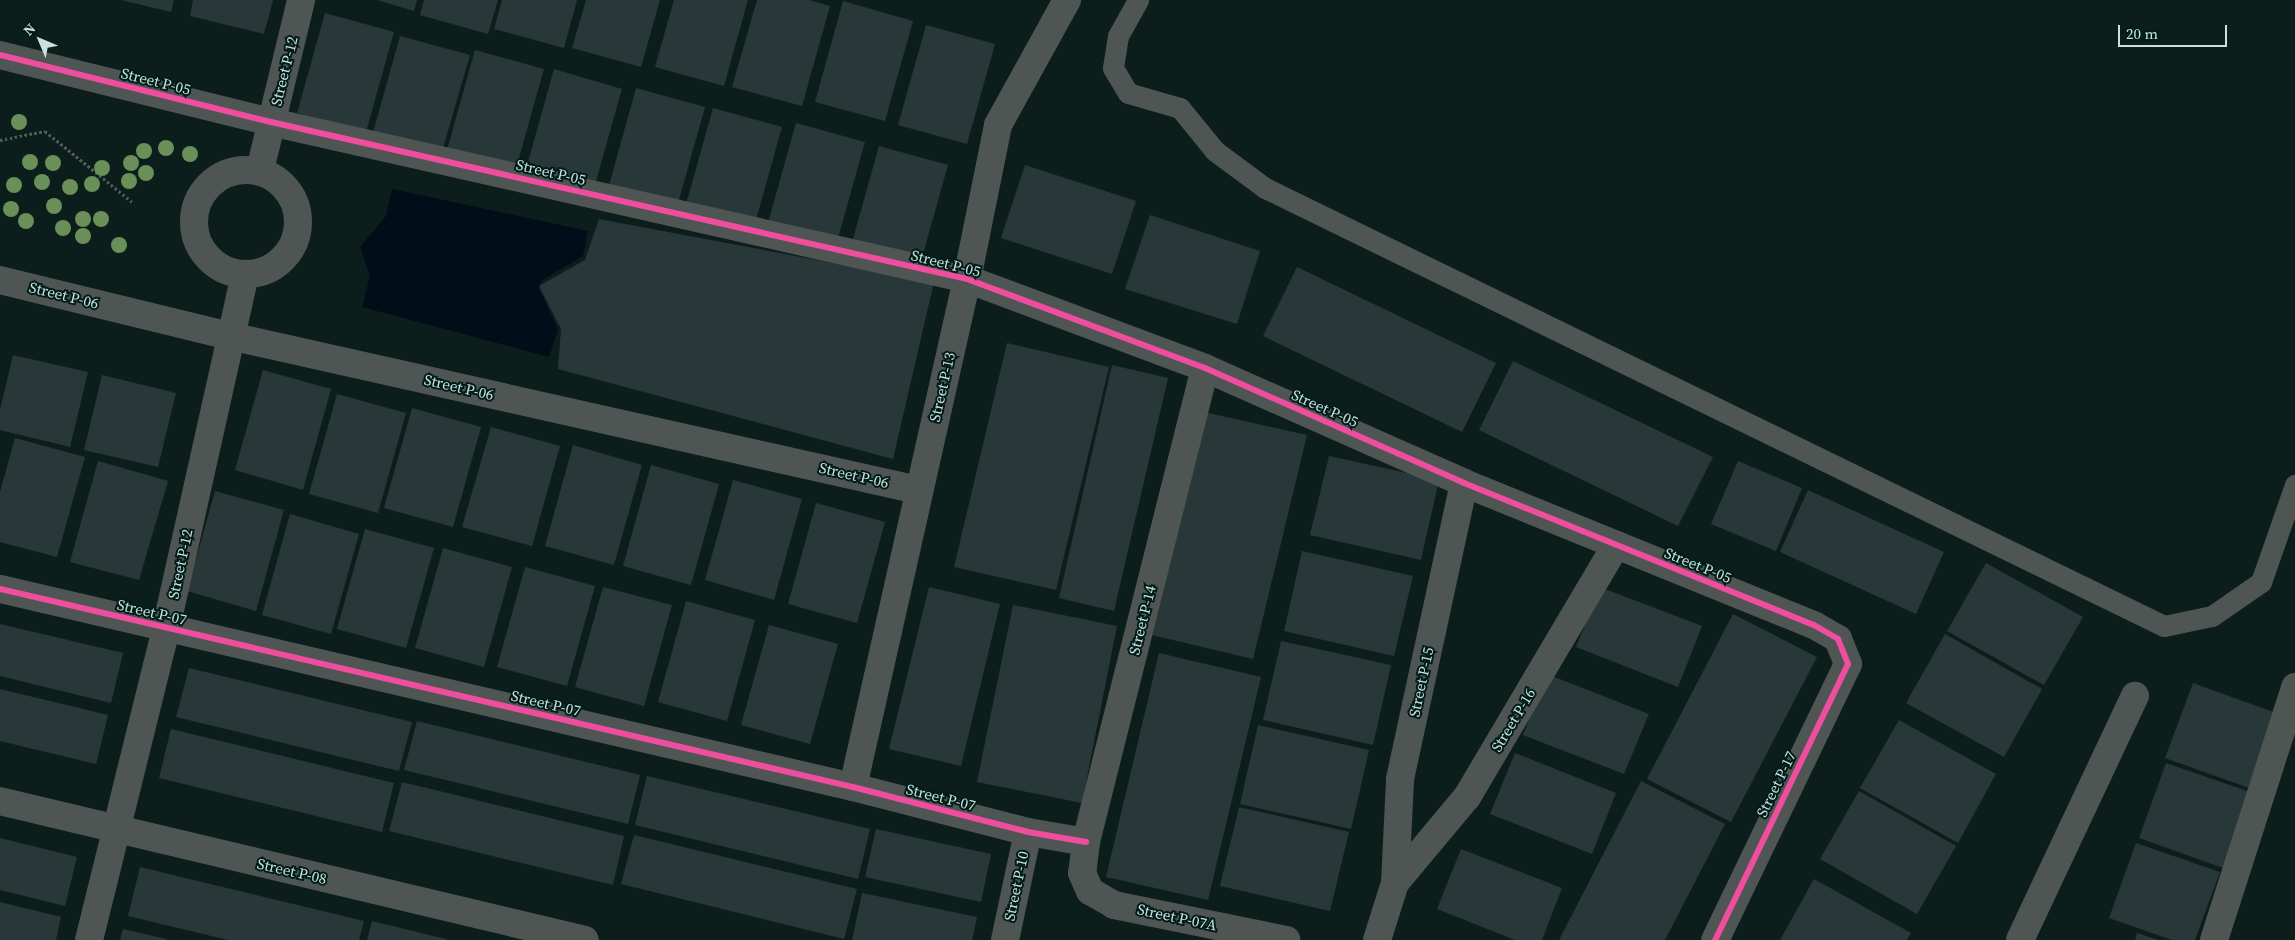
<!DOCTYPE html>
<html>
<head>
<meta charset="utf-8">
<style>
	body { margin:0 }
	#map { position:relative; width:2295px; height:940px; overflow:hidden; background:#0c1e1c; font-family:"Source Serif 4",serif }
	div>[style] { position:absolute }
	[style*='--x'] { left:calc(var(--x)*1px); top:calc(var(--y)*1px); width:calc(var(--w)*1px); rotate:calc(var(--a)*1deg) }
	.water>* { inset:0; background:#010d19 }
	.building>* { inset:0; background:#283839 }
	.path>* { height:3px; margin-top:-1.5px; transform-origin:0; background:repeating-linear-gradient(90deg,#525b58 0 2.5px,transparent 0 5px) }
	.service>* { height:21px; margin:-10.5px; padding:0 10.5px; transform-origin:10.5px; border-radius:10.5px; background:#4f5552 }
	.minor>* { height:28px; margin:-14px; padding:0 14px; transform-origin:14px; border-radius:14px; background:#4f5552 }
	.minor>.ring { margin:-14px; padding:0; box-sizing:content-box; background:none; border:28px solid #4f5552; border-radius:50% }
	.cycleway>* { height:6px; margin:-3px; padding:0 3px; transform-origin:3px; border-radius:3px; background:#ef4d9e }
	.trees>* { width:16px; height:16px; margin:-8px; border-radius:50%; background:#6a8f58 }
	span { translate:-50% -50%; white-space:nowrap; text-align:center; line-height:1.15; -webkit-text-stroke:4px #001c19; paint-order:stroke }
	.street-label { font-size:15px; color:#cae0dd }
	.north { position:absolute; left:15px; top:15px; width:50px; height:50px; -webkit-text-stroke:4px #001c19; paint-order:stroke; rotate:315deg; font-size:14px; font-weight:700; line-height:20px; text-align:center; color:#cae0dd }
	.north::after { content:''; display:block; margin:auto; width:18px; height:22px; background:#cae0dd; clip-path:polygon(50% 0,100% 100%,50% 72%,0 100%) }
	.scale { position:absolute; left:2118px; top:25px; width:109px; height:22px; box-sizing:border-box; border:2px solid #cae0dd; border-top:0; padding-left:6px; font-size:15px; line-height:18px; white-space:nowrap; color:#cae0dd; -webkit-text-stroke:4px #001c19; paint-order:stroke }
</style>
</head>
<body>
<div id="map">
	<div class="water">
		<i style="clip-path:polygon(392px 189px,588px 231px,583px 256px,541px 281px,539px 288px,558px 330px,549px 357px,362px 307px,370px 276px,360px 247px,386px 216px)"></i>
	</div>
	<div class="building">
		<i style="clip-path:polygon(121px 0,174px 0,171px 12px)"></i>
		<i style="clip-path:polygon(193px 0,273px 0,264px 34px,190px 16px)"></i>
		<i style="clip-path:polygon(377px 0,417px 0,414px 11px)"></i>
		<i style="clip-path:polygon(424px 0,498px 0,488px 34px,420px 15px)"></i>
		<i style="clip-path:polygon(502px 0,577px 0,564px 48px,494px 29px)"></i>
		<i style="clip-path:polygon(586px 0,660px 0,641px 67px,572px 48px)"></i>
		<i style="clip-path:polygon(674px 0,748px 0,724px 86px,655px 67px)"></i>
		<i style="clip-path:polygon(757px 0,809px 0,830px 6px,802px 106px,732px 87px)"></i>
		<i style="clip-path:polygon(843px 1px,913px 21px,885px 121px,815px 102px)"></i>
		<i style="clip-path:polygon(325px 13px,394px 32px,366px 132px,297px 113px)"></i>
		<i style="clip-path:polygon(926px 25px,995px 44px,967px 144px,898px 125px)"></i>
		<i style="clip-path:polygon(400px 36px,470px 55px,441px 155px,372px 136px)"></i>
		<i style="clip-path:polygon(475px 50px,544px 69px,516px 169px,447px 150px)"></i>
		<i style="clip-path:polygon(554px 69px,622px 89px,594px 188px,526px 169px)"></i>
		<i style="clip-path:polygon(636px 88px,705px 107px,677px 207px,608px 189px)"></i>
		<i style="clip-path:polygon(713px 108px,782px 127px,754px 227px,685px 208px)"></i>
		<i style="clip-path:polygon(796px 123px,865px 142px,837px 242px,768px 223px)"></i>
		<i style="clip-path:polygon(879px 146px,948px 165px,920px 265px,851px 246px)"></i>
		<i style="clip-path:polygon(1025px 165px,1136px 201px,1112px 274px,1001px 238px)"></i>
		<i style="clip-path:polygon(1150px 215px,1260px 251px,1237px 324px,1125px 289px)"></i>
		<i style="clip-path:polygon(599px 219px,934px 282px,893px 459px,558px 369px,561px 329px,539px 286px,585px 260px)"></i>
		<i style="clip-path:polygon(1297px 267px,1496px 363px,1462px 432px,1263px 336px)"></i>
		<i style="clip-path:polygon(1007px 343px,1109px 367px,1056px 590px,954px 567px)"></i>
		<i style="clip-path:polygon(13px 355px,88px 372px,70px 447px,0 430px,0 410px)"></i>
		<i style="clip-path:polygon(1513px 361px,1713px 457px,1678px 526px,1479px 430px)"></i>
		<i style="clip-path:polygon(1112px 365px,1168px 378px,1114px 611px,1059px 598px)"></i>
		<i style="clip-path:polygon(263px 370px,331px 389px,303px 490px,235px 470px)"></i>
		<i style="clip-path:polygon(102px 375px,176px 393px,158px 467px,84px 450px)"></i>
		<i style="clip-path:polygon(337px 394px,406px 413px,378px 513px,309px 494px)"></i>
		<i style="clip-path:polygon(412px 408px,481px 427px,453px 527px,384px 508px)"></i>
		<i style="clip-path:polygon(1204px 412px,1307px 435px,1253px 659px,1152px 635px)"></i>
		<i style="clip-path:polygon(491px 427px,560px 446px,532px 546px,462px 527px)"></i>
		<i style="clip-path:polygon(15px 438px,85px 457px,57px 557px,0 542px,0 492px)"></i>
		<i style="clip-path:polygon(573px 445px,642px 465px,614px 565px,545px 546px)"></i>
		<i style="clip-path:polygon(1329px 456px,1439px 480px,1421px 560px,1310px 535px)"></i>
		<i style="clip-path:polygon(98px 461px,168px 481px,139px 580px,70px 562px)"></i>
		<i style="clip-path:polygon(1738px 461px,1802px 488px,1776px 551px,1711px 524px)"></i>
		<i style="clip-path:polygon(651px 465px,719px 484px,691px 585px,623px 566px)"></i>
		<i style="clip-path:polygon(733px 480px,802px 499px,774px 600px,705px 580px)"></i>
		<i style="clip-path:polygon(1808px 490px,1944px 552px,1916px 614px,1780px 552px)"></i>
		<i style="clip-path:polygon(215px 491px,284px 510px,256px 611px,187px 591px)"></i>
		<i style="clip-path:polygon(816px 503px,885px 522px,857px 623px,788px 604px)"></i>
		<i style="clip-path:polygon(290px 514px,359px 534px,331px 634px,262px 615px)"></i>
		<i style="clip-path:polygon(365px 529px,434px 548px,406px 648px,337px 629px)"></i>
		<i style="clip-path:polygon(443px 548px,512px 567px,484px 667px,415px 648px)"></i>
		<i style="clip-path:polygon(1302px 551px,1413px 576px,1394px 656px,1284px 631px)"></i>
		<i style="clip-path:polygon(1986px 563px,2083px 617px,2044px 685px,1947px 631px)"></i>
		<i style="clip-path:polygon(525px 567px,595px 586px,567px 686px,497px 667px)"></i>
		<i style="clip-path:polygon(603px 587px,672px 605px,644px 706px,575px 687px)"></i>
		<i style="clip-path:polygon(929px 587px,1000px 604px,961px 766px,889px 749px)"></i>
		<i style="clip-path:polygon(1600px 587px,1702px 626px,1678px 687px,1576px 647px)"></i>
		<i style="clip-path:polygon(686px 601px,755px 620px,727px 721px,658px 702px)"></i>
		<i style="clip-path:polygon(1013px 605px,1117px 626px,1082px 803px,977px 782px)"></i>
		<i style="clip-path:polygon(1733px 614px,1817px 657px,1731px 822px,1647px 779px)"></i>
		<i style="clip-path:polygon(0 624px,123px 653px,111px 703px,0 676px)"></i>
		<i style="clip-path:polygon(769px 625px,838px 644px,810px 744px,741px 725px)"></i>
		<i style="clip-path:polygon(1945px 634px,2042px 689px,2004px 757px,1906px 703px)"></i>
		<i style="clip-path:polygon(1281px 641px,1391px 665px,1373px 745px,1263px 720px)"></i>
		<i style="clip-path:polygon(1159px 653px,1261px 677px,1208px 900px,1106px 877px)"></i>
		<i style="clip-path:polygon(189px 668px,412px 722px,399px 771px,176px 717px)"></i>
		<i style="clip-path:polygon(1547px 674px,1649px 714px,1624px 774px,1523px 735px)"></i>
		<i style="clip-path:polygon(2193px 683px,2276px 713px,2249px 788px,2165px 758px)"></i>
		<i style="clip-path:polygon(0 689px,108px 715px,96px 764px,0 741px)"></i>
		<i style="clip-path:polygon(1899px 720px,1996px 774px,1958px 843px,1860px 788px)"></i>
		<i style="clip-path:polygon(417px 721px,640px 775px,628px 824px,404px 770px)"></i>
		<i style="clip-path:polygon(1258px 725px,1369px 750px,1351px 829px,1240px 804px)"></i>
		<i style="clip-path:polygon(171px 729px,394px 783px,382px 832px,159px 778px)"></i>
		<i style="clip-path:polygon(1515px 753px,1616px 793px,1592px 854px,1490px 814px)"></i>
		<i style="clip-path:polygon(2166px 763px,2250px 792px,2223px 868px,2139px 838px)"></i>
		<i style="clip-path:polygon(647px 776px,870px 829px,858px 879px,635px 825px)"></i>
		<i style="clip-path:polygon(1641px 781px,1725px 824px,1665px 940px,1559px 940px)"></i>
		<i style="clip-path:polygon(402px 782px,624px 836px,613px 885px,389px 831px)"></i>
		<i style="clip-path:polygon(1859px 791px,1956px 846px,1917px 914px,1820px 859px)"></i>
		<i style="clip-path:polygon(1239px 807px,1349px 832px,1330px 911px,1220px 886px)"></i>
		<i style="clip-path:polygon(876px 829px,991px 854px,981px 902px,865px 877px)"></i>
		<i style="clip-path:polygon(634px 835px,857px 889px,844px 939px,621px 884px)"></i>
		<i style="clip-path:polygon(0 838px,77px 857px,65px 906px,0 890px)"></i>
		<i style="clip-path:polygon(2136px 843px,2220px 872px,2195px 940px,2172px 940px,2109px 918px)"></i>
		<i style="clip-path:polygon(1461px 849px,1562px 888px,1542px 940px,1515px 940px,1437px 909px)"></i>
		<i style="clip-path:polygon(140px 867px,364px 921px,359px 940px,228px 940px,128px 916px)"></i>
		<i style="clip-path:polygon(1814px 879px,1911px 933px,1907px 940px,1780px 940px)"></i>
		<i style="clip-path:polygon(862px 893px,977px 917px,972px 940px,852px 940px)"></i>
		<i style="clip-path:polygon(0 902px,61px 917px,56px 940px,0 940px)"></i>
		<i style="clip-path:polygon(372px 921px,446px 939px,446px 940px,367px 940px)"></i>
		<i style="clip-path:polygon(123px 929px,166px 939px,166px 940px,120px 940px)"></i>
		<i style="clip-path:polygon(2137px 933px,2158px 940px,2135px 940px)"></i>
	</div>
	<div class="path">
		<i style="--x:0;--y:140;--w:46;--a:-11.3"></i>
		<i style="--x:45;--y:131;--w:112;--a:39.2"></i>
	</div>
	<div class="service">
		<i style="--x:1138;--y:0;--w:41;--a:119.1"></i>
		<i style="--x:1118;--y:36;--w:32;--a:99"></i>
		<i style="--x:1113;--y:68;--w:29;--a:59"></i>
		<i style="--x:1128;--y:93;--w:54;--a:16.1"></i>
		<i style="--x:1180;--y:108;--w:55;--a:50.9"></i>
		<i style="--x:1215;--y:151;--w:62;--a:36.5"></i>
		<i style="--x:1265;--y:188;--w:1000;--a:25.98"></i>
		<i style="--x:2164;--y:626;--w:49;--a:-11.8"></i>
		<i style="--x:2212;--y:616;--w:60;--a:-34.8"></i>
		<i style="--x:2261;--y:582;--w:103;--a:-70.7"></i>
	</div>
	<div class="minor">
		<i style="--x:0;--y:55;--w:279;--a:13.9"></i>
		<i style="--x:271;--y:122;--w:713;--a:12.71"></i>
		<i style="--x:967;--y:279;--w:254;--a:20.5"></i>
		<i style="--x:1205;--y:368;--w:283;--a:23.9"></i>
		<i style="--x:1464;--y:483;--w:378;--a:22.1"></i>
		<i style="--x:1814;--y:625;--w:28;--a:30"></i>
		<i style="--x:1838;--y:639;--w:27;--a:68"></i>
		<i style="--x:1848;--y:664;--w:306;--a:115.7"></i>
		<i style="--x:260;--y:170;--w:175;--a:-76.4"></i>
		<i class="ring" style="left:194px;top:170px;width:76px;height:76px"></i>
		<i style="--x:0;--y:280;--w:237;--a:13.7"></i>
		<i style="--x:230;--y:336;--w:705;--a:12.62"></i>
		<i style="--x:1205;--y:368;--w:489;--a:104.1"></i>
		<i style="--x:1086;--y:842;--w:31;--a:97"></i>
		<i style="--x:1082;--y:873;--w:20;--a:66"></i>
		<i style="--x:1090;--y:891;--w:28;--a:30"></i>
		<i style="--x:1114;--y:905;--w:176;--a:11.5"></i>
		<i style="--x:0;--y:589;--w:876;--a:13.07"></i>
		<i style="--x:853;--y:787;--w:181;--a:14.4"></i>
		<i style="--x:1028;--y:832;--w:59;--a:9.8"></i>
		<i style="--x:853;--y:787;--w:521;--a:-77.35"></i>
		<i style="--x:967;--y:279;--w:157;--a:-78.6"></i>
		<i style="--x:998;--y:125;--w:143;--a:-61.1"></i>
		<i style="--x:0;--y:801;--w:601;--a:13.37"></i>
		<i style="--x:1395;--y:883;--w:112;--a:-50.1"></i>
		<i style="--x:1467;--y:797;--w:293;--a:-59.4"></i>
		<i style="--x:89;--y:940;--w:321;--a:-76.1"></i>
		<i style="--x:166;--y:628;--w:363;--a:-77.4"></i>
		<i style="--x:1005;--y:940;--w:110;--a:-78"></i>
		<i style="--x:1377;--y:940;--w:60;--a:-72.5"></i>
		<i style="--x:1395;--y:883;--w:104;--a:-87.2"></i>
		<i style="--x:1400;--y:779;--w:303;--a:-77.8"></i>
		<i style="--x:2020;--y:940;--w:270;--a:-64.8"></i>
		<i style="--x:2214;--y:940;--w:266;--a:-72.2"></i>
	</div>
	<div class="cycleway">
		<i style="--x:0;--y:55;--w:279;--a:13.9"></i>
		<i style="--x:271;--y:122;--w:713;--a:12.71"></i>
		<i style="--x:967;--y:279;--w:254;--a:20.5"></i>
		<i style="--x:1205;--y:368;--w:283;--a:23.9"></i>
		<i style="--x:1464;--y:483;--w:378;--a:22.1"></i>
		<i style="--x:1814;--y:625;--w:28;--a:30"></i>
		<i style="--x:1838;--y:639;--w:27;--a:68"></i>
		<i style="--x:1848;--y:664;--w:306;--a:115.7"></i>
		<i style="--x:0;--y:589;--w:876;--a:13.07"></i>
		<i style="--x:853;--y:787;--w:181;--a:14.4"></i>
		<i style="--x:1028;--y:832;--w:59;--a:9.8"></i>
	</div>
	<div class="trees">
		<i style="left:19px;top:122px"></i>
		<i style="left:166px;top:148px"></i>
		<i style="left:144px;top:151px"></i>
		<i style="left:190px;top:154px"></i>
		<i style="left:30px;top:162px"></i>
		<i style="left:53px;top:163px"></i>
		<i style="left:131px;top:163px"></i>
		<i style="left:102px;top:168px"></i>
		<i style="left:146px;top:173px"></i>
		<i style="left:129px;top:181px"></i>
		<i style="left:42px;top:182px"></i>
		<i style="left:92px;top:184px"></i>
		<i style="left:14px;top:185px"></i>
		<i style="left:70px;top:187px"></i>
		<i style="left:54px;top:206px"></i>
		<i style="left:11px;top:209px"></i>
		<i style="left:83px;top:219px"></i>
		<i style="left:101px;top:219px"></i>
		<i style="left:26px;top:221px"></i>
		<i style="left:63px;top:228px"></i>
		<i style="left:83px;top:236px"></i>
		<i style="left:119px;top:245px"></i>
	</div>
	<div class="street-label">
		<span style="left:284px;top:71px;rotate:-76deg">Street P-12</span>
		<span style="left:156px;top:81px;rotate:14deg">Street P-05</span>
		<span style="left:551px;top:172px;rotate:13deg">Street P-05</span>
		<span style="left:946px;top:263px;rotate:14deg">Street P-05</span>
		<span style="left:64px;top:295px;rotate:14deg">Street P-06</span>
		<span style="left:459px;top:387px;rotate:13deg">Street P-06</span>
		<span style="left:942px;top:387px;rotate:-77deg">Street P-13</span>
		<span style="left:1325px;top:408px;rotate:24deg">Street P-05</span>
		<span style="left:854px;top:475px;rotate:13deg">Street P-06</span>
		<span style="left:180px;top:564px;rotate:-78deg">Street P-12</span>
		<span style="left:1698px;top:565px;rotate:22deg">Street P-05</span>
		<span style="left:152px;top:612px;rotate:13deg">Street P-07</span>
		<span style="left:1142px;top:620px;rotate:-76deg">Street P-14</span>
		<span style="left:1421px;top:682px;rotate:-78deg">Street P-15</span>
		<span style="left:546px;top:703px;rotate:13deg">Street P-07</span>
		<span style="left:1513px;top:720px;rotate:-59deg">Street P-16</span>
		<span style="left:1776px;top:784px;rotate:-64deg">Street P-17</span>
		<span style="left:941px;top:797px;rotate:14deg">Street P-07</span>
		<span style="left:292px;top:871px;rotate:13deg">Street P-08</span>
		<span style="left:1016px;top:886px;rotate:-78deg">Street P-10</span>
		<span style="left:1177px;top:917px;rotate:12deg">Street P-07A</span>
	</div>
	<div class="north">N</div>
	<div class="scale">20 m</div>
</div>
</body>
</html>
